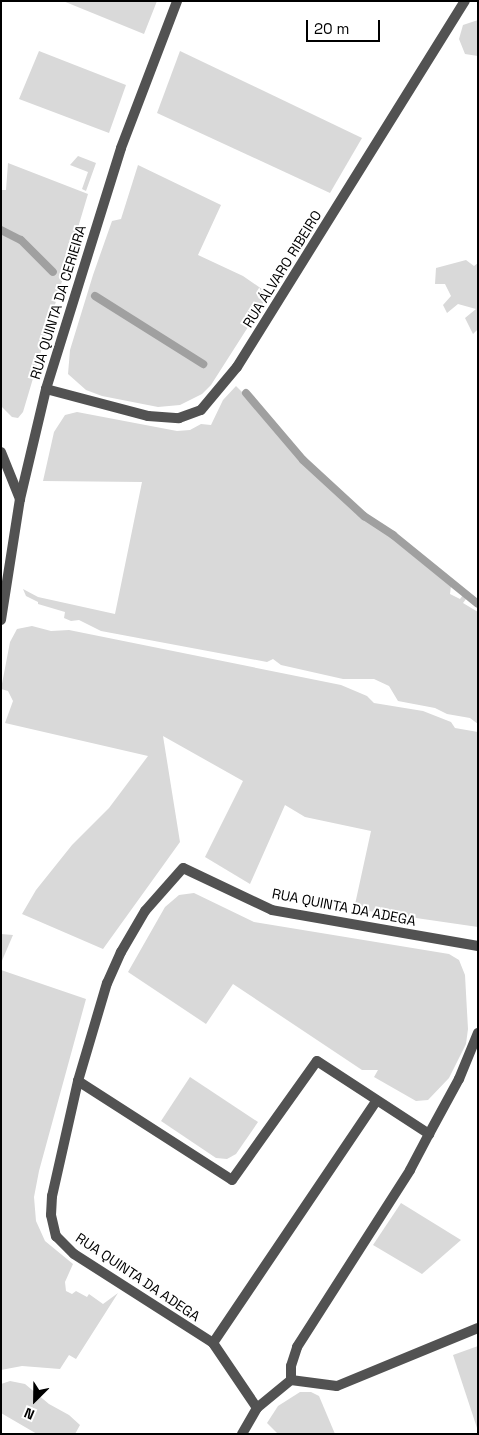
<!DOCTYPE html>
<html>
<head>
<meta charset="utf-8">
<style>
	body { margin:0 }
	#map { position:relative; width:479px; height:1435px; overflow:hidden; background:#fff; font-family:"Space Grotesk",sans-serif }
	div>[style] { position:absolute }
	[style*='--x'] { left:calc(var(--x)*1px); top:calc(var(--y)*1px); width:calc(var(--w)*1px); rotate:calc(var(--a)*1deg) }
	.green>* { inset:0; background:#d9d9d9 }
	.stream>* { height:8px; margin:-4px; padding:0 4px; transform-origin:4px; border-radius:4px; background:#a0a0a0 }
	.minor>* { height:10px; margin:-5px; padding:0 5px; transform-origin:5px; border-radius:5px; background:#525252 }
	span { translate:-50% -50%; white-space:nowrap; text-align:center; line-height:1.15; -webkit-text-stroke:4px #fff; paint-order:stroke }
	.street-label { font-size:14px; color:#000 }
	.frame { position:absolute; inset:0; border:2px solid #000; pointer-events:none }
	.north { position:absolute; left:10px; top:1375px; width:50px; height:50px; -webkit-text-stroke:4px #fff; paint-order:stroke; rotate:203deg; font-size:14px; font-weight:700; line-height:20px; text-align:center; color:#000 }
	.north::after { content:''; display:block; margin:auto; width:18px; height:22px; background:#000; clip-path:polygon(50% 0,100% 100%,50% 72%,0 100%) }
	.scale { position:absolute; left:306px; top:20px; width:74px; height:22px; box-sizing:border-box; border:2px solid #000; border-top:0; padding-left:6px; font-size:15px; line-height:18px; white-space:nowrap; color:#000; -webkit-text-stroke:4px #fff; paint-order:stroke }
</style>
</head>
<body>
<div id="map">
	<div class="green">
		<i style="clip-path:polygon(63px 1px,157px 1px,144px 34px)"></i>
		<i style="clip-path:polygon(478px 20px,478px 56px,465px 54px,459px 39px,463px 25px)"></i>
		<i style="clip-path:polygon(39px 51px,126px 85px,109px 133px,19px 99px)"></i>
		<i style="clip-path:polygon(180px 51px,362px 138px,330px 193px,157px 113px)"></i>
		<i style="clip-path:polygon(78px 156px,96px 163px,86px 191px,82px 189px,88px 172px,70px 165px)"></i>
		<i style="clip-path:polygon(8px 163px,88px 194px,23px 412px,18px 418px,12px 417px,1px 406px,1px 190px,6px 190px)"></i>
		<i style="clip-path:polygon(138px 165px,221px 205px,198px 255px,243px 276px,269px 294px,211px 385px,202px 394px,180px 405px,158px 407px,102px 396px,86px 390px,68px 374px,70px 350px,93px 275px,112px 221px,121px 219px)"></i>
		<i style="clip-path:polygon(466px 260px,474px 266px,478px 263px,478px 329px,473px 334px,465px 318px,476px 309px,458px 304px,447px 313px,443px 305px,451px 296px,445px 284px,435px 284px,436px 268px)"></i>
		<i style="clip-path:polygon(236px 386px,277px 427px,303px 460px,364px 516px,393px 535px,454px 585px,451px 586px,450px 594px,460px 599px,463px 595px,466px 599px,463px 603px,478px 612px,478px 724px,470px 718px,447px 714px,435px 708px,398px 701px,389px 686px,374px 679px,343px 679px,281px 665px,273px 659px,267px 662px,101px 631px,79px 620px,71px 621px,64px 618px,65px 612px,38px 604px,38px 602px,26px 596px,23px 589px,38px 597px,115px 614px,142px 482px,43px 481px,54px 432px,65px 415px,77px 412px,177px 431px,190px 430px,201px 424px,211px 425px,223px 400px)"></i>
		<i style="clip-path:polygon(32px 626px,51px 631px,69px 630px,341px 685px,367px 696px,374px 703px,423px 711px,451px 722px,455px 728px,478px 732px,478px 927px,354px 909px,371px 831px,305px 817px,285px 805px,250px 884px,205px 857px,243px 781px,163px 736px,180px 842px,103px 949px,22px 914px,36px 890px,72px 845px,109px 808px,148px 756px,5px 723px,13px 701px,8px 691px,1px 689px,10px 642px,17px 629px)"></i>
		<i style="clip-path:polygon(194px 893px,254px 922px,449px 954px,459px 960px,465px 975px,468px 1029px,466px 1044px,449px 1078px,428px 1100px,416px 1101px,374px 1077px,378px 1070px,362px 1070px,233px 984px,206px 1024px,128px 972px,165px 907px,179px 895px)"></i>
		<i style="clip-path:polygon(1px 934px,13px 935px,1px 963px)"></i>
		<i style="clip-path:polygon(1px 970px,86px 999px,39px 1171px,34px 1197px,36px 1221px,45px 1241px,73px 1264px,65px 1282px,66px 1291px,72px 1294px,76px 1291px,87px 1297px,89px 1294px,103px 1304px,118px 1293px,76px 1359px,69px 1355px,60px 1369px,22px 1366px,1px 1370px)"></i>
		<i style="clip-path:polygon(190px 1077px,258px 1122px,236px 1154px,227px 1159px,216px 1158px,161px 1121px)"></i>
		<i style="clip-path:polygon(401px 1203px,461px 1240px,422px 1274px,373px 1245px)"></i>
		<i style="clip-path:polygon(478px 1346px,478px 1431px,453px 1355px)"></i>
		<i style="clip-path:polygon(10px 1381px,25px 1384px,49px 1404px,69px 1415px,80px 1425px,75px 1434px,37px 1434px,1px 1413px,1px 1384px)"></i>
		<i style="clip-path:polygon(300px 1392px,311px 1392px,319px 1396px,335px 1434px,278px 1434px,267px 1423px,278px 1406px)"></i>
	</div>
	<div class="stream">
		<i style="--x:1;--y:230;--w:22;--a:27"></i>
		<i style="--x:21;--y:240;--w:45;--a:45"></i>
		<i style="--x:95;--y:296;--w:128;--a:32.2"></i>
		<i style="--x:246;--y:393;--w:88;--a:49.6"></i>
		<i style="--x:303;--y:460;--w:83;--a:42.6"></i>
		<i style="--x:364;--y:516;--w:35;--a:33"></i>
		<i style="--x:393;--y:535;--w:109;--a:39.1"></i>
	</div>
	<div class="minor">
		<i style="--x:46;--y:389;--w:106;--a:14.8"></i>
		<i style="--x:148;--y:416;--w:31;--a:4"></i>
		<i style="--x:179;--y:418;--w:23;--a:-20"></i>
		<i style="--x:201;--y:410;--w:56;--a:-50.1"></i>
		<i style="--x:237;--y:367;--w:431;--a:-58.1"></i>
		<i style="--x:1;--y:452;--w:51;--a:68"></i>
		<i style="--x:1;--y:620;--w:122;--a:-81.1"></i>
		<i style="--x:20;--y:499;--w:113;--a:-76.7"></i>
		<i style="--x:46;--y:389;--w:252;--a:-72.7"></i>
		<i style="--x:121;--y:148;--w:157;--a:-69.1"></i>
		<i style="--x:478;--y:946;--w:209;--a:-170.1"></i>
		<i style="--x:272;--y:910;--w:98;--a:-154.7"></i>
		<i style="--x:183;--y:868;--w:57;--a:131.5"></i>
		<i style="--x:145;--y:911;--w:48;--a:120.3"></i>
		<i style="--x:121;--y:952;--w:34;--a:114"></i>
		<i style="--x:107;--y:983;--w:102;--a:106.5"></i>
		<i style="--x:78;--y:1081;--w:183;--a:32.7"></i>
		<i style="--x:232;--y:1180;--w:146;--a:-54.5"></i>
		<i style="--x:317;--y:1061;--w:134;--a:33.1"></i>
		<i style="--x:429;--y:1134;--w:63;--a:-61.4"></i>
		<i style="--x:459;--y:1079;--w:50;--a:-67.6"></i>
		<i style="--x:78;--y:1081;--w:118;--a:102.7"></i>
		<i style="--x:52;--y:1196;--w:19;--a:93"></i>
		<i style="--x:51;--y:1215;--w:22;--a:77"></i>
		<i style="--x:56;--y:1236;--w:25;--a:45"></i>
		<i style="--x:74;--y:1254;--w:165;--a:32.6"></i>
		<i style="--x:291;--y:1380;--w:14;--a:-90"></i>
		<i style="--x:291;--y:1366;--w:20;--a:-72"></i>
		<i style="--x:297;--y:1347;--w:210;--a:-57.4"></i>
		<i style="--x:410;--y:1170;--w:41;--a:-62.2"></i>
		<i style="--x:257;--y:1408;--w:78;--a:-124.1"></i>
		<i style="--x:213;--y:1343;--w:292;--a:-56"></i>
		<i style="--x:242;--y:1434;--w:30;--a:-60"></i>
		<i style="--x:257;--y:1408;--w:44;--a:-39.5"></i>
		<i style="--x:291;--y:1380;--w:46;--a:7.4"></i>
		<i style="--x:337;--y:1386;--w:152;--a:-22.4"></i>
	</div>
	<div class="street-label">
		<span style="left:282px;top:269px;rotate:-58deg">RUA ÁLVARO RIBEIRO</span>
		<span style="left:58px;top:302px;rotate:-73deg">RUA QUINTA DA CERIEIRA</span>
		<span style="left:344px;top:907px;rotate:11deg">RUA QUINTA DA ADEGA</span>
		<span style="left:138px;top:1277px;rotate:34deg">RUA QUINTA DA ADEGA</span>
	</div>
	<div class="frame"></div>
	<div class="north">N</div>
	<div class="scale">20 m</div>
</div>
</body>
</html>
